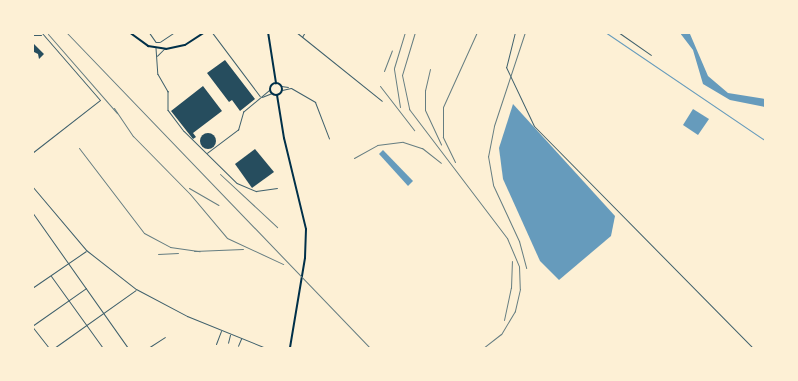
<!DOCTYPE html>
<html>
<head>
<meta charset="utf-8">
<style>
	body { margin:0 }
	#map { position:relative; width:798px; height:381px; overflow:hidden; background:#fdf0d5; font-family:"Fira Sans Condensed",sans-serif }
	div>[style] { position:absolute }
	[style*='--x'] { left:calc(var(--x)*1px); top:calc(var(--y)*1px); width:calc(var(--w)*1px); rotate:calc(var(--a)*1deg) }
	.water>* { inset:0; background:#669bbc }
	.stream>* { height:1px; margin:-0.5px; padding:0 0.5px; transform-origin:0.5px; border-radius:0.5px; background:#669bbc }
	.building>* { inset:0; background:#264d5e }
	.round { border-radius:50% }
	.service>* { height:0.5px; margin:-0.25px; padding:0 0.25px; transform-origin:0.25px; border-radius:0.25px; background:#3f606c }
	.minor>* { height:1px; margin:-0.5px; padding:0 0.5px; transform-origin:0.5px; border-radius:0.5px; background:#3f606c }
	.tertiary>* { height:1px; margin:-0.5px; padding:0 0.5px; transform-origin:0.5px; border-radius:0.5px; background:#3f606c }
	.secondary>* { height:2px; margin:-1px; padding:0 1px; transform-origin:1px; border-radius:1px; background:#003049 }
	.primary>* { height:2px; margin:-1px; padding:0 1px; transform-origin:1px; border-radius:1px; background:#003049 }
	.primary>.ring { margin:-1px; padding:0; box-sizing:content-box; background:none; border:2px solid #003049; border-radius:50% }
	.rail>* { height:1px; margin:-0.5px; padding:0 0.5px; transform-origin:0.5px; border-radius:0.5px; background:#657d81 }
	span { translate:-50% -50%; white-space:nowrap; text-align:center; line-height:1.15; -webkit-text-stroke:4.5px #fdf0d5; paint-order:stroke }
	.frame { position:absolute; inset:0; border:34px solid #fdf0d5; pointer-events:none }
</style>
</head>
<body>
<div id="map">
	<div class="water">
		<i style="clip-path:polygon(680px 33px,690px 34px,708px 76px,728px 93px,765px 99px,765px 107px,730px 100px,703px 84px,693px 50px)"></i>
		<i style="clip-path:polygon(513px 104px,615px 216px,611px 236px,559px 280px,540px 261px,503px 179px,499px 148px)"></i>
		<i style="clip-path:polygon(693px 109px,709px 119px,698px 135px,683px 125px)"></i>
		<i style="clip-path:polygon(383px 150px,413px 181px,408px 186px,379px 154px)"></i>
	</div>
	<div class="stream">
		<i style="--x:605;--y:32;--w:194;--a:34.1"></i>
	</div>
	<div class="building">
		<i style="clip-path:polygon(34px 44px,44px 54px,39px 59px,38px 54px,32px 51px)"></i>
		<i style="clip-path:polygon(225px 60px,255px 99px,240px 111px,232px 100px,229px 102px,207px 73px)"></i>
		<i style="clip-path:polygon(203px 86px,222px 111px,193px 133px,196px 137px,193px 139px,171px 111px)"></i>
		<i class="round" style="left:200px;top:133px;width:16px;height:16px"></i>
		<i style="clip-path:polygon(255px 149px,274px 172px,252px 188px,235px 164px)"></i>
	</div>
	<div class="service">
		<i style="--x:149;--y:32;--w:12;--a:55"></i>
		<i style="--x:156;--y:42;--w:4;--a:0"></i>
		<i style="--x:160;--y:42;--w:18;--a:-34"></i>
		<i style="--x:212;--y:32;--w:80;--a:53.1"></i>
		<i style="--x:156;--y:48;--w:26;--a:86"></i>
		<i style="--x:158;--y:74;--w:20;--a:60"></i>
		<i style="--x:168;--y:91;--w:19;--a:90"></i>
		<i style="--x:168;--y:110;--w:26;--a:53"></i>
		<i style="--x:184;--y:131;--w:74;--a:44.5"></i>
		<i style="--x:237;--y:183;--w:21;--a:23"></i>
		<i style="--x:256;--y:191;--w:21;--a:-8"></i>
		<i style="--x:157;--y:56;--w:10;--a:-45"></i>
		<i style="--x:262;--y:97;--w:11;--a:-22"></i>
		<i style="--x:207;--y:153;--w:39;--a:-37"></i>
		<i style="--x:238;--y:130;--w:19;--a:-74"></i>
		<i style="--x:243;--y:112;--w:35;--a:-40"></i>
		<i style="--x:228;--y:343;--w:8;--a:-76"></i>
		<i style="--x:238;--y:346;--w:8;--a:-67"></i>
	</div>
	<div class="minor">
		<i style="--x:296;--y:32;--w:110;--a:38.7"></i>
		<i style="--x:515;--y:32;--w:36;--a:104"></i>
		<i style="--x:506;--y:67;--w:65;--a:64.6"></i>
		<i style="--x:534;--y:126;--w:312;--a:45.4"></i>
		<i style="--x:618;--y:32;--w:40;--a:34.9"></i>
		<i style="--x:32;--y:35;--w:9;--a:0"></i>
		<i style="--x:302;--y:37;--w:6;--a:-59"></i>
		<i style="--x:281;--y:86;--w:7;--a:8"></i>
		<i style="--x:282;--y:90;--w:9;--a:-13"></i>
		<i style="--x:291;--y:88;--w:28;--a:30"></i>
		<i style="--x:315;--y:102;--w:39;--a:69"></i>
		<i style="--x:32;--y:153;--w:86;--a:-37.9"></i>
		<i style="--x:100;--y:100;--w:90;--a:-130.9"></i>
		<i style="--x:32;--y:212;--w:166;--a:54.8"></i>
		<i style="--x:51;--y:276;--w:89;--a:54.2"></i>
		<i style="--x:32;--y:288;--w:65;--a:-34.4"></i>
		<i style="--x:216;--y:344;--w:14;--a:-69"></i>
		<i style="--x:49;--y:348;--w:28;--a:-128"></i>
		<i style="--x:32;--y:326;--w:66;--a:-35.1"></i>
		<i style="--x:54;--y:348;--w:100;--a:-35.3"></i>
		<i style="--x:148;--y:348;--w:20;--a:-33"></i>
	</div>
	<div class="tertiary">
		<i style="--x:32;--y:186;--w:84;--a:49.8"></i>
		<i style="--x:86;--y:250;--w:63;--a:38"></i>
		<i style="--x:136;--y:289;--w:58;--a:27.9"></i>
		<i style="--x:187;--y:316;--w:85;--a:22.1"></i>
	</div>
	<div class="secondary">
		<i style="--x:129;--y:32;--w:24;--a:36"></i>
		<i style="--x:148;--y:46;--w:18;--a:9"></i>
		<i style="--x:166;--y:49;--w:19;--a:-12"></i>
		<i style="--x:185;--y:45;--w:24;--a:-33"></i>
	</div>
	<div class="primary">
		<i style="--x:268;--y:32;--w:52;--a:81.1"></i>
		<i class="ring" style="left:270px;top:83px;width:10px;height:10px"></i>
		<i style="--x:277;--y:95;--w:44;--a:80.8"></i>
		<i style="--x:284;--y:138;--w:94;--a:76.4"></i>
		<i style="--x:306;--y:229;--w:29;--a:92"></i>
		<i style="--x:305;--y:258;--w:91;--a:99.5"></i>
	</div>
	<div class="rail">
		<i style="--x:66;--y:32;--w:438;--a:46.1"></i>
		<i style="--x:415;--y:32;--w:45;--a:106.8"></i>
		<i style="--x:402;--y:75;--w:35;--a:78"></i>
		<i style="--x:409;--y:109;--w:162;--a:52.8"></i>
		<i style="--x:507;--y:238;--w:30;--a:67"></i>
		<i style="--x:519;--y:266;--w:23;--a:88"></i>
		<i style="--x:520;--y:289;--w:23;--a:103"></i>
		<i style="--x:515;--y:311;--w:27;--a:121"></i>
		<i style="--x:501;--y:334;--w:23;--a:142"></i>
		<i style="--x:525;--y:32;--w:99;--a:108.3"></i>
		<i style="--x:494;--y:126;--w:31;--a:101"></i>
		<i style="--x:488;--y:156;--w:29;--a:80"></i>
		<i style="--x:493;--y:185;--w:62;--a:65.1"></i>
		<i style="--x:519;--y:241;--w:28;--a:75"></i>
		<i style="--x:48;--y:34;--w:105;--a:48.9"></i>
		<i style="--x:430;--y:69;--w:22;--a:103"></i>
		<i style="--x:425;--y:90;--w:20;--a:90"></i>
		<i style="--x:425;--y:110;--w:38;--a:65"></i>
		<i style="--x:384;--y:71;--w:22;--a:-69"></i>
		<i style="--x:380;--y:86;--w:56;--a:52.3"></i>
		<i style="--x:400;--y:107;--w:39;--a:-99"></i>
		<i style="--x:394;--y:68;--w:38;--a:-73"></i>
		<i style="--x:114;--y:108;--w:34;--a:56"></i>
		<i style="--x:133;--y:136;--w:81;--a:45.5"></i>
		<i style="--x:190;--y:194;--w:57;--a:49.9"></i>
		<i style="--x:227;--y:238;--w:62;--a:24.9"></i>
		<i style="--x:79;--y:148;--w:107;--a:52.6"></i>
		<i style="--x:144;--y:233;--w:30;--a:28"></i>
		<i style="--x:170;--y:247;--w:30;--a:8"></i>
		<i style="--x:354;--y:158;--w:26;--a:-29"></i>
		<i style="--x:377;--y:145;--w:26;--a:-7"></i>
		<i style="--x:403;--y:142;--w:20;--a:18"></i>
		<i style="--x:422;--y:148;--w:24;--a:38"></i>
		<i style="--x:455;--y:162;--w:28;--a:-116"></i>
		<i style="--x:443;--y:137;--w:30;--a:-90"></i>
		<i style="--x:443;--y:107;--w:82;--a:-65.6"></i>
		<i style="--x:220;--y:174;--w:78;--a:42.9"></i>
		<i style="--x:189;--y:188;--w:34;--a:30"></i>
		<i style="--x:194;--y:251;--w:49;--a:-2.3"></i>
		<i style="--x:158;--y:254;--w:20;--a:-3"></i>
		<i style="--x:504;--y:320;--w:33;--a:-78"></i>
		<i style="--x:511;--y:288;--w:27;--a:-88"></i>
	</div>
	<div class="frame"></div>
</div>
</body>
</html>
